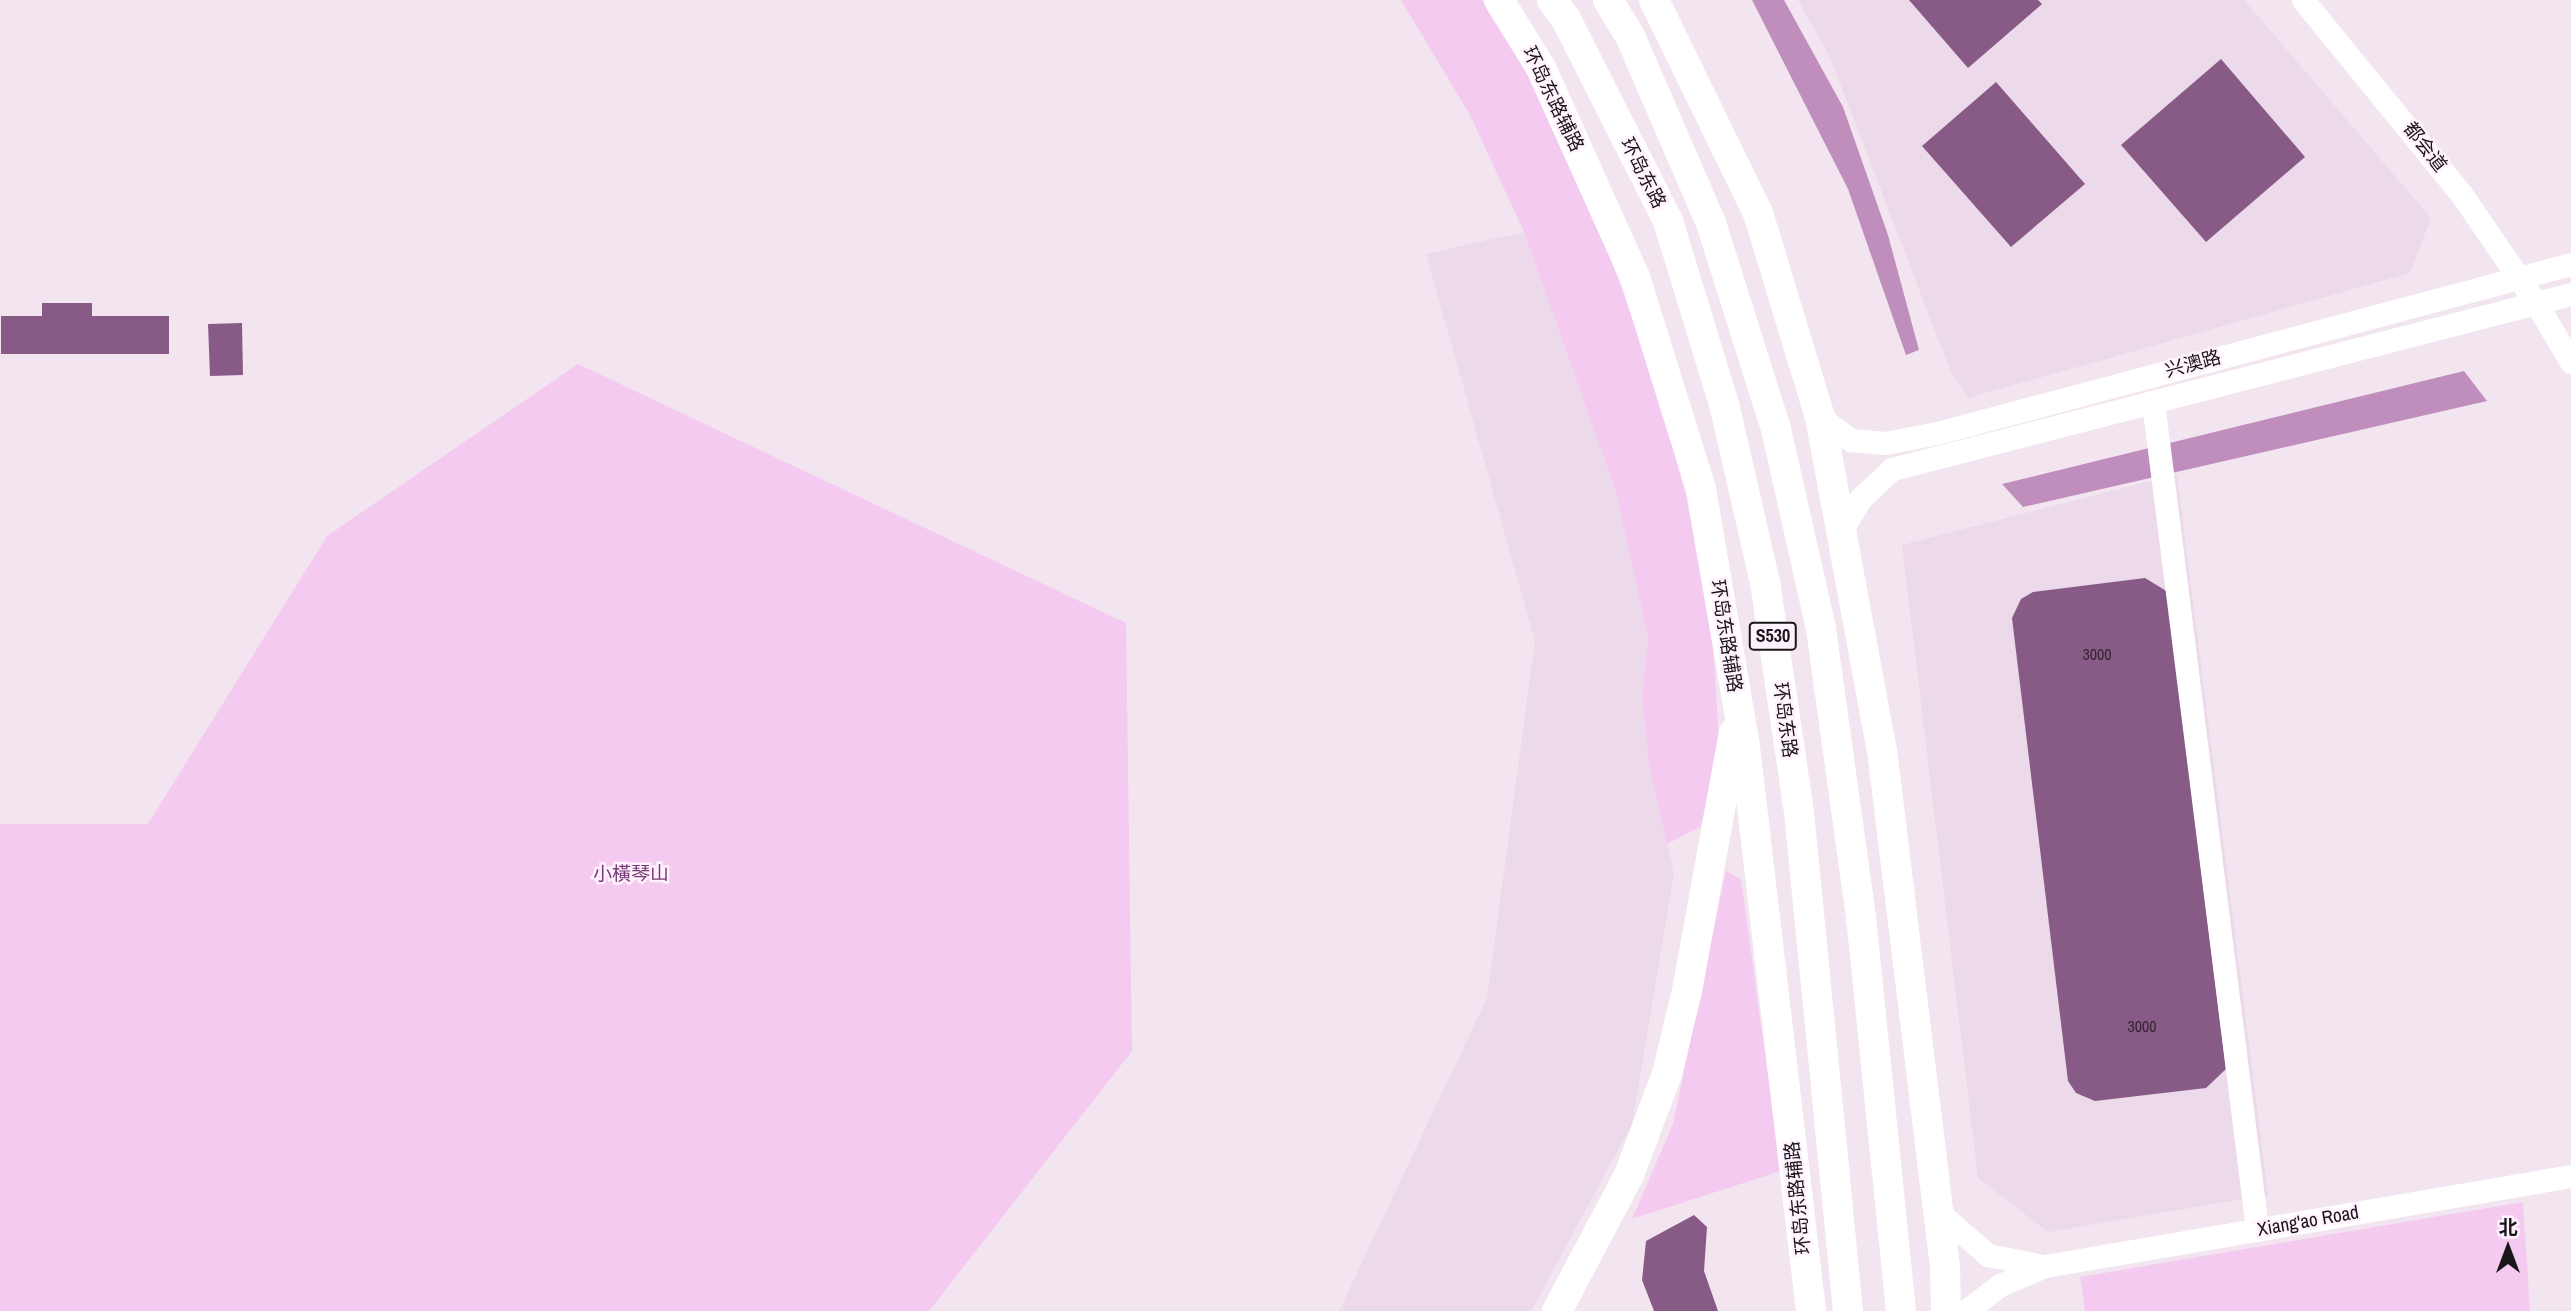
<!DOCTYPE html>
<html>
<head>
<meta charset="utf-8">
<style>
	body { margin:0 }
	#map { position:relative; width:2571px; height:1311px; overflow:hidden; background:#f2e5f0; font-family:"Archivo Narrow","Noto Sans SC",sans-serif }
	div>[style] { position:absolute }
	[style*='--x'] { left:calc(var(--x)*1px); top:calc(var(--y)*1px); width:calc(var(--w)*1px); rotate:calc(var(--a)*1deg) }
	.built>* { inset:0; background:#ecd9ea }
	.green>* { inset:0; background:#f4caf1 }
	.water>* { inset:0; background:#bf8ebc }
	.building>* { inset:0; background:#885a86 }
	.minor>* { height:23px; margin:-11.5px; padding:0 11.5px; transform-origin:11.5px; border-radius:11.5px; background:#fff }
	.major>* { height:30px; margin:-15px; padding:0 15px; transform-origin:15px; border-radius:15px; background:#fff }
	span { translate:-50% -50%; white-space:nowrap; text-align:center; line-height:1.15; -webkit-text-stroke:5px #fff2fe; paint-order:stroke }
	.number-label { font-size:16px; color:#352634 }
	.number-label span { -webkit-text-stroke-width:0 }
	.shield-label span { padding:2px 5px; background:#fff2fe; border:2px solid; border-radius:5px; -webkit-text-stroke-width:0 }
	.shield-label { font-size:18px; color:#191519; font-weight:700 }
	.street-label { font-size:19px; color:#191519 }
	.park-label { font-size:19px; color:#773a75 }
	.north { position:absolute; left:2473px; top:1213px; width:70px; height:70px; -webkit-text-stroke:5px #fff2fe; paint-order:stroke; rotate:0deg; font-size:19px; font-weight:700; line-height:28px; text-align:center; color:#191519 }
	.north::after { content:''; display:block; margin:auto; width:24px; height:32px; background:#191519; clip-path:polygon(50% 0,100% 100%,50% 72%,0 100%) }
</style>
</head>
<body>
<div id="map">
	<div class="built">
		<i style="clip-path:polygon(1798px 0,2244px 0,2431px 218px,2410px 273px,1968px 398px,1950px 370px,1830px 57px)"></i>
		<i style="clip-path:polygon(1524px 232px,1616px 492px,1648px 638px,1642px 697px,1649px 765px,1674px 874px,1632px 1124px,1531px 1311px,1339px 1311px,1487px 998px,1535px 641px,1426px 254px)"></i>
		<i style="clip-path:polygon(2177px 474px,2268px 1195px,2048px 1232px,1978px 1178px,1902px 545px)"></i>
	</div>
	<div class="green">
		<i style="clip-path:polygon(1401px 0,1482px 0,1505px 28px,1596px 220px,1653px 373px,1686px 496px,1713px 645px,1720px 756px,1700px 827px,1667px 844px,1649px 765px,1642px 697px,1648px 638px,1616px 492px,1524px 232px,1470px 115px)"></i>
		<i style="clip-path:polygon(578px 364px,1126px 623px,1132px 1051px,929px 1311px,0 1311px,0 824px,148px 824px,327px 536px)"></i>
		<i style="clip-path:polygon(1726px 871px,1741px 879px,1781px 1171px,1632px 1219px,1673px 1124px)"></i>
		<i style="clip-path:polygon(2523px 1202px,2530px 1311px,2085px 1311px,2080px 1277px)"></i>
	</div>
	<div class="water">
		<i style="clip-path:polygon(1752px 0,1784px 0,1843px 107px,1888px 235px,1919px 350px,1906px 355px,1848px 189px)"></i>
		<i style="clip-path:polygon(2464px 371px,2487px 401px,2023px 507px,2002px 484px)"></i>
	</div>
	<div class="building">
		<i style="clip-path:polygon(1909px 0,2038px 0,2042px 4px,1968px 68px)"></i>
		<i style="clip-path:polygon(2221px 59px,2305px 157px,2206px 242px,2121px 145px)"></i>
		<i style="clip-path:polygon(1996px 82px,2085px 184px,2011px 247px,1922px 146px)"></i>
		<i style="clip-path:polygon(42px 303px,92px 303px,92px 316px,169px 316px,169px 354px,1px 354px,1px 316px,42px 316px)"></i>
		<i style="clip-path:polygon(242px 323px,243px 375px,210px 376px,208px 324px)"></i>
		<i style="clip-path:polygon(2145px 578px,2168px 592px,2226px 1069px,2206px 1088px,2095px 1101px,2076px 1093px,2068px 1081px,2012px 618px,2021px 599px,2033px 592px)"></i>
		<i style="clip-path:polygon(1694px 1215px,1707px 1227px,1704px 1271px,1718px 1311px,1654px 1311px,1642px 1280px,1646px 1241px)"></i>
	</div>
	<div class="minor">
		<i style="--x:2303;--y:0;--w:252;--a:50.8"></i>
		<i style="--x:2462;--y:195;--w:131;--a:55.6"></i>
		<i style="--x:2536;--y:303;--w:69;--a:59.3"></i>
		<i style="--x:2153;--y:402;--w:834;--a:82.83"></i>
		<i style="--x:1820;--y:417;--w:39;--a:37"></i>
		<i style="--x:1851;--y:440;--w:34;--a:5"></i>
		<i style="--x:1885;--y:443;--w:53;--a:-10.9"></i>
		<i style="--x:1937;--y:433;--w:656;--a:-14.93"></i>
		<i style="--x:1844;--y:526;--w:33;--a:-59"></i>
		<i style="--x:1861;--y:498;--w:42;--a:-43.1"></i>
		<i style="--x:1892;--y:469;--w:701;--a:-14.45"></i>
		<i style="--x:1938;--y:1212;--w:66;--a:40.7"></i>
		<i style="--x:1988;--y:1255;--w:51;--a:11.3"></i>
		<i style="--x:1966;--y:1311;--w:43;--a:-37.4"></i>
		<i style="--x:2000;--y:1285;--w:49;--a:-22.9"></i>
		<i style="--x:2045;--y:1266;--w:534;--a:-9.71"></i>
	</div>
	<div class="major">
		<i style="--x:1499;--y:0;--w:80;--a:58.3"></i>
		<i style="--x:1541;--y:68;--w:229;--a:65.8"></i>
		<i style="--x:1635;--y:277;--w:222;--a:72.7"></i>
		<i style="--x:1701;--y:489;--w:262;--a:80.3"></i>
		<i style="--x:1745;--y:747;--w:568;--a:83.33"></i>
		<i style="--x:1552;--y:0;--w:24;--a:54"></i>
		<i style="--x:1566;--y:19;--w:226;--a:63.2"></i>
		<i style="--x:1668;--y:221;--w:195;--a:73"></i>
		<i style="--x:1725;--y:408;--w:179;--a:77.1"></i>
		<i style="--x:1765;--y:582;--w:232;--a:81.6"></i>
		<i style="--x:1799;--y:812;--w:501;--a:84.39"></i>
		<i style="--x:1608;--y:0;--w:42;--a:58.6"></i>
		<i style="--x:1630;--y:36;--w:204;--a:66.6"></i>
		<i style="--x:1711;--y:223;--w:216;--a:72.5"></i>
		<i style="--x:1776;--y:429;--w:205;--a:77.3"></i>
		<i style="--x:1821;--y:629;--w:291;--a:82.1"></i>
		<i style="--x:1861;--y:917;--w:396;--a:84.2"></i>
		<i style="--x:1654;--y:0;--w:237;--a:64"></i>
		<i style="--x:1758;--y:213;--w:213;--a:73.1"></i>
		<i style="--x:1820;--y:417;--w:339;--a:79.5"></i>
		<i style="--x:1882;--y:750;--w:521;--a:83.05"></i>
		<i style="--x:1945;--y:1267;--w:44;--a:88.7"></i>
		<i style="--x:1557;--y:1311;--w:154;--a:-62.1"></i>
		<i style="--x:1629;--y:1175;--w:108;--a:-69.4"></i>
		<i style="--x:1667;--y:1074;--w:85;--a:-76.5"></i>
		<i style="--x:1687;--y:991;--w:263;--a:-79.7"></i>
	</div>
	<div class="number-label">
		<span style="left:2097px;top:654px">3000</span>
		<span style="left:2142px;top:1026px">3000</span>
	</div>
	<div class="shield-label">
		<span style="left:1773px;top:636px">S530</span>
	</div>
	<div class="street-label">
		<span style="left:1553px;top:99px;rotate:64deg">环岛东路辅路</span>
		<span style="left:2425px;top:147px;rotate:52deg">都会道</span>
		<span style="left:1643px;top:173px;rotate:63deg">环岛东路</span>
		<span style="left:2193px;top:364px;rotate:-15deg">兴澳路</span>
		<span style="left:1726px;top:636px;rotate:81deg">环岛东路辅路</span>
		<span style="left:1785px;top:720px;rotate:82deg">环岛东路</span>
		<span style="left:1798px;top:1198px;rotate:-96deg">环岛东路辅路</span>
		<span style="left:2308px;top:1221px;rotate:-10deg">Xiang'ao Road</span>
	</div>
	<div class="park-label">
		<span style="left:631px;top:874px">小橫琴山</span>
	</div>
	<div class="north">北</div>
</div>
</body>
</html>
